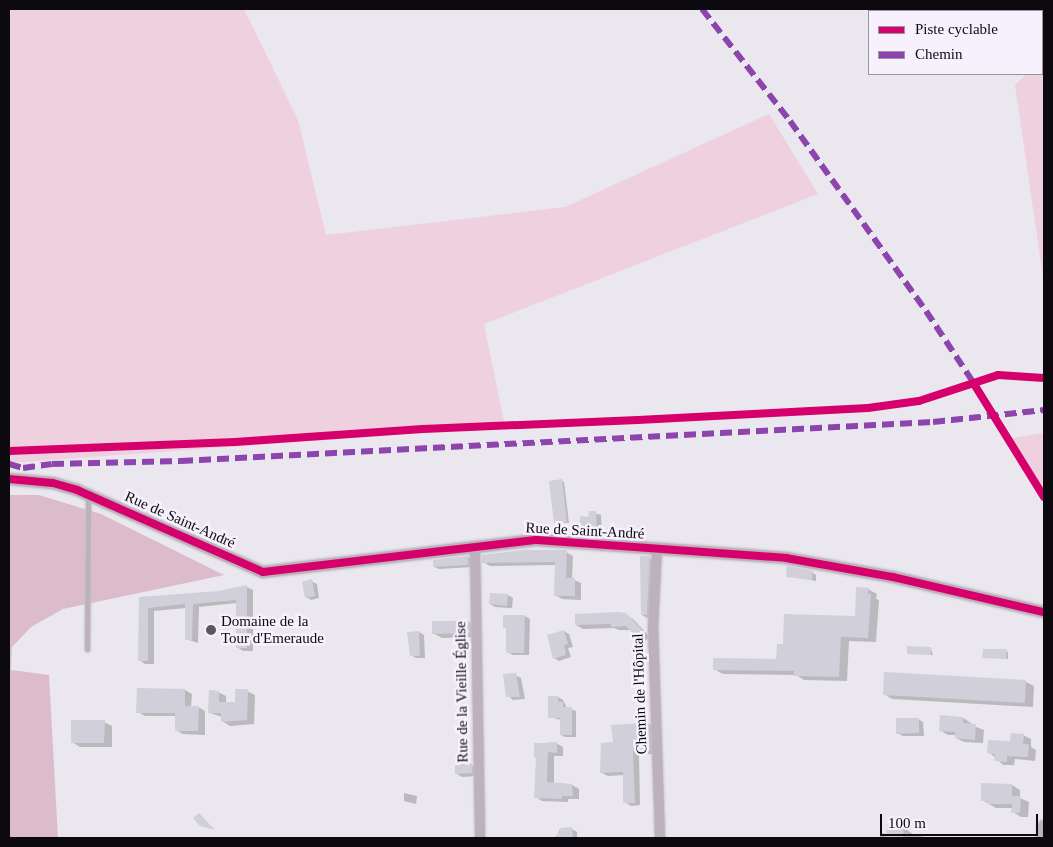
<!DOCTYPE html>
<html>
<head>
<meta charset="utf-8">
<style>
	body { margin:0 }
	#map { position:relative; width:1053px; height:847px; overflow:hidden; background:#eae7ee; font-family:Georgia,serif }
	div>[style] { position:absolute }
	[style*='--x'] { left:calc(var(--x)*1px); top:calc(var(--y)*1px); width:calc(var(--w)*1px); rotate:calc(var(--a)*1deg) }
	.green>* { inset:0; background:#efd0de }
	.forest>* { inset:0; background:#dcbcca }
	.shadow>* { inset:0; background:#0003 }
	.building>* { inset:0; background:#d0cfda }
	.roads { filter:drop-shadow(0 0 1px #c6c4c9) drop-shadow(0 0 1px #c6c4c9) }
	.service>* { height:5px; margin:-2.5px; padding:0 2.5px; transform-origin:2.5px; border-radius:2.5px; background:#bdb1bc }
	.minor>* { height:10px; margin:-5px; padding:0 5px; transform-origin:5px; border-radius:5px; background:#bdb1bc }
	.tertiary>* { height:12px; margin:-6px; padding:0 6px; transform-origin:6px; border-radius:6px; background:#bdb1bc }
	.quiet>* { height:6px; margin-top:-3px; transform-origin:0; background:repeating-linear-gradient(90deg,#8e44ad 0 12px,transparent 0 18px) }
	.cycleway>* { height:8px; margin:-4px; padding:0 4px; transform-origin:4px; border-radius:4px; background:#d6006c }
	.dots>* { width:14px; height:14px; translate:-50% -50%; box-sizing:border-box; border:2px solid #f7f1fe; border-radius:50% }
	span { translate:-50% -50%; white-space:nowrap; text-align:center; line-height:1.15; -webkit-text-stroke:5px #f7f1fe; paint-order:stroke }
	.street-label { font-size:15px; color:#0c0a0f }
	.poi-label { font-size:15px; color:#0c0a0f }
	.left { translate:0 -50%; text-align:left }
	.frame { position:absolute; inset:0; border:10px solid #0c0a0f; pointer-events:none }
	.legend { position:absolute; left:868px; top:10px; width:175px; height:65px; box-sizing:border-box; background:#f7f1fe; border:1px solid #99959e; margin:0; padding:6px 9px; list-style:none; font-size:15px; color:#0c0a0f }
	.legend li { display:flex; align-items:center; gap:10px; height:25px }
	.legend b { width:25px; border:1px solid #99959e }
	.scale { position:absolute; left:880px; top:814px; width:158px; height:22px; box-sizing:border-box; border:2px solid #0c0a0f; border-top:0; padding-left:6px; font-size:15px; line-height:18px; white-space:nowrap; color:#0c0a0f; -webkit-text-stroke:4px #f7f1fe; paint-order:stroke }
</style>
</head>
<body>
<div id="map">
	<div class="green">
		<i style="clip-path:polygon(9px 9px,244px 9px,298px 120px,326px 235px,565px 207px,769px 114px,818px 194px,484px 324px,505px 427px,9px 463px)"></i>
		<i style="clip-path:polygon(1044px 58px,1044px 284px,1015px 85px,1027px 74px,1042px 74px,1042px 60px)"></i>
		<i style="clip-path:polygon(1044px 433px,1044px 490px,1012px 438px)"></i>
	</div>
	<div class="forest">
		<i style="clip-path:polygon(9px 495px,39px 495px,101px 514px,224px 575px,63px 609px,31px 627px,12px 647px,11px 670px,49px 675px,58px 838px,9px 838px)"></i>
	</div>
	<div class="shadow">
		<i style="clip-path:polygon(562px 481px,564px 482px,569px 523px,555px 522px)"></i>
		<i style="clip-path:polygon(590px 512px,601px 515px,602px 535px,586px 534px,581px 531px,589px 518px)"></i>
		<i style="clip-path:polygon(566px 552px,573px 556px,572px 579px,581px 583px,581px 600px,562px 599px,555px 595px,556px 565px,490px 566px,483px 562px)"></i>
		<i style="clip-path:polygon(468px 557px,473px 560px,473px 567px,439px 569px,434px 567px,434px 561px)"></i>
		<i style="clip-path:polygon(649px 558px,654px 561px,652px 618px,647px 618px,642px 615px)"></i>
		<i style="clip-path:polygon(812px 572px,816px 575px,816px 581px,787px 576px)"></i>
		<i style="clip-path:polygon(311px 581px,317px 584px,319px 598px,311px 600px,306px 597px)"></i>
		<i style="clip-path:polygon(247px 587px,253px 590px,253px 651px,243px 651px,237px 647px,237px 603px,199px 607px,198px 643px,186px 639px,186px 608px,154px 611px,154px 664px,145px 664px,139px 660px,140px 599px,219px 592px)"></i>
		<i style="clip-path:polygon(868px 589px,877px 594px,876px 599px,879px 600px,876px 642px,849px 641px,847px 681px,804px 680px,796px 675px,723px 674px,714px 669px,777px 661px,784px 645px,856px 618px)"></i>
		<i style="clip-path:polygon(508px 595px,513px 598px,512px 608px,495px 607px,490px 604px)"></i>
		<i style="clip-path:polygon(625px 615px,633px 619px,650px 637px,645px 641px,631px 630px,619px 630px,614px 628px,583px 629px,576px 625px)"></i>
		<i style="clip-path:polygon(525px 616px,530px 619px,529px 655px,513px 655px,507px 652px,507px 629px,504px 627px)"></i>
		<i style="clip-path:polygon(469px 622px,477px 627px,477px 637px,442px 638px,433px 633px)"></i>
		<i style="clip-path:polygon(564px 631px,569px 634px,573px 647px,568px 648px,571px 657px,559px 661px,554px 658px)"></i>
		<i style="clip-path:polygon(419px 632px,424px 635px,425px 658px,416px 658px,411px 655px)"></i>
		<i style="clip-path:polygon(931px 648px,933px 655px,908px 653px)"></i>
		<i style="clip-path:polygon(1006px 651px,1008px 652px,1008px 659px,984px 657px)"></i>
		<i style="clip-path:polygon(515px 675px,521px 678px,525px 699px,513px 700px,508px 696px)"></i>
		<i style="clip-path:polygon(1026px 682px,1034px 686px,1033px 707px,892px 699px,884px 694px)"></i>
		<i style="clip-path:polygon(185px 690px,192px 694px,191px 707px,198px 707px,205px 711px,205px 735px,183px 734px,176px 730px,176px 716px,145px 716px,138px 712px)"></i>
		<i style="clip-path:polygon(247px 691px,255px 695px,254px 724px,230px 726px,222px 721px,222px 717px,210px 713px,218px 692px,226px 696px,226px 703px,236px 704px)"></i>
		<i style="clip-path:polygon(549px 697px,558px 697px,563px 700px,567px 708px,576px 711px,576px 737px,565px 737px,561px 735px,561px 720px,550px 717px)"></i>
		<i style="clip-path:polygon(963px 718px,971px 723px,971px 725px,984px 730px,983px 743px,964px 742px,956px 738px,956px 735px,948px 735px,940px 730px)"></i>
		<i style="clip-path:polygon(918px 719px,923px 722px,924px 736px,903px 736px,897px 733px)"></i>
		<i style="clip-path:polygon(104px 722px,112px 726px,112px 747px,80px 747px,72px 742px)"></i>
		<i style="clip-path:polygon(649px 724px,655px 727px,656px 754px,639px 754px,640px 805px,631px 806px,625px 802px,624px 775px,608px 776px,602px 773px,615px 743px)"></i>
		<i style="clip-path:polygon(1023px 735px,1031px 739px,1031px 747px,1036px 750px,1035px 761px,1015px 759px,1014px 765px,1003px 765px,989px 752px)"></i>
		<i style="clip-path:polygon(556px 743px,563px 747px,563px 756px,554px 756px,554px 784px,572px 785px,579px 789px,579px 799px,568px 799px,568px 802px,542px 801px,536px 797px,537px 758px)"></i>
		<i style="clip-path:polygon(471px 765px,477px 768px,477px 776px,462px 777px,457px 774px)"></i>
		<i style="clip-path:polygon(1012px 785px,1020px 790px,1020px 798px,1029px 802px,1028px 817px,1021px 817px,1013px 812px,1013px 808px,996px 808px,982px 800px)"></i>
		<i style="clip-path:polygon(404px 793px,417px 796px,416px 804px,404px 801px)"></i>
		<i style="clip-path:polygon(903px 827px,914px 835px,930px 838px,880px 838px,880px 833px,888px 834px)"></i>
		<i style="clip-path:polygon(560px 829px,572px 829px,577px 832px,577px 838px,561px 838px,558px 834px)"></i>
	</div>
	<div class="building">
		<i style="clip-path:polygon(562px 479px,567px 522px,554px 523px,549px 481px)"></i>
		<i style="clip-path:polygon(589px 511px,596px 511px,597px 533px,579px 532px,580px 516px,588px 517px)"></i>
		<i style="clip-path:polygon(524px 550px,567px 550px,566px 578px,575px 578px,575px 596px,554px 596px,555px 562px,482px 563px,482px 555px)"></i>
		<i style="clip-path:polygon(468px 556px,468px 565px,433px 567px,433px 560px)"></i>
		<i style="clip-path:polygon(640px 556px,650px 556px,647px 615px,641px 615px)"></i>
		<i style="clip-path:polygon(787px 566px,813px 571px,812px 580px,786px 577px)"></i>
		<i style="clip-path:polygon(312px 579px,315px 596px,305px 598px,302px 582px)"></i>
		<i style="clip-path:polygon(247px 585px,247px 648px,236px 648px,236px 600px,193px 604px,192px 640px,185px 640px,185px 604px,148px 608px,148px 661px,138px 661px,139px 597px,219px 591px)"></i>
		<i style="clip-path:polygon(856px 587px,869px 588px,868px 594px,871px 594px,868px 638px,841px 637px,839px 677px,794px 676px,794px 671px,713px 670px,713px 658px,776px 659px,777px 644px,783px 644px,784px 614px,855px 616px)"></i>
		<i style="clip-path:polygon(490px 593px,508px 594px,507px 606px,489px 604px)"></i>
		<i style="clip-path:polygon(618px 612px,626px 613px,644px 632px,637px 638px,626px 626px,611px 627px,611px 624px,575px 625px,575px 614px)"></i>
		<i style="clip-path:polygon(503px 615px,525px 615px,524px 653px,506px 653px,506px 628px,503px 628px)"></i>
		<i style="clip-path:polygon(432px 621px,469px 621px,470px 633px,432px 634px)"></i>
		<i style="clip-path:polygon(564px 630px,568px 644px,564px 645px,566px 655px,553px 659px,547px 635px)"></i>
		<i style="clip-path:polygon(419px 631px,420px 656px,410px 656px,407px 632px)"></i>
		<i style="clip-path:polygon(907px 646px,931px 647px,931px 655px,907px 654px)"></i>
		<i style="clip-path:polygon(983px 649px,1007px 649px,1006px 659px,982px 658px)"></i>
		<i style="clip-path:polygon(884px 672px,1026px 680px,1025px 703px,883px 695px)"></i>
		<i style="clip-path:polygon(516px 673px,520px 697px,506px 697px,503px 674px)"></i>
		<i style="clip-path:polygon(137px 688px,185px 689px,185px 706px,199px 706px,198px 731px,175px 731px,175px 713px,136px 713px)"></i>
		<i style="clip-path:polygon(235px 689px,248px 689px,247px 720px,221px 722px,221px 713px,208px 713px,209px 690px,219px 691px,219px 702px,235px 702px)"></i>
		<i style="clip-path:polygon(548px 696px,558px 696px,558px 702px,563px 702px,563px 707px,572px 707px,572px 735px,560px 735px,560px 718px,548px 718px)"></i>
		<i style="clip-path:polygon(940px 715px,963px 717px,963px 723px,976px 724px,975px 740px,955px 738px,955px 732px,939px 731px)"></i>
		<i style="clip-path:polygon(896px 718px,919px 718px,919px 733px,896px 734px)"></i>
		<i style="clip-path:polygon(71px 720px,105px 720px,104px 743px,71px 743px)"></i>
		<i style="clip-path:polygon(649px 723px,650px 751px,633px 751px,635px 803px,623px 803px,623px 772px,600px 773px,601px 743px,613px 742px,611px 725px)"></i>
		<i style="clip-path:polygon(1011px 733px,1024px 734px,1023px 744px,1029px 744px,1028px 757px,1007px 756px,1007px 762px,994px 761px,995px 754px,987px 753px,988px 740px,1010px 741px)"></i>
		<i style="clip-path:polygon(547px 742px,557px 742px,557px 753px,548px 752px,547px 782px,572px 784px,573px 796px,562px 796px,562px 799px,534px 798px,536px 758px,534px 758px,534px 743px,547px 743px)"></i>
		<i style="clip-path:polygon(472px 763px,472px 773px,455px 774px,455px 765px)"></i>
		<i style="clip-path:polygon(981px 783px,1012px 784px,1012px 796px,1021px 796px,1020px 813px,1011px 813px,1012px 804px,987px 804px,987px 801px,981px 801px)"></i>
		<i style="clip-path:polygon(199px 813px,215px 830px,200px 826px,193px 818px)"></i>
		<i style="clip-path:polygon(887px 825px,904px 826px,903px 838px,886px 838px)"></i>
		<i style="clip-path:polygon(572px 827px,573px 838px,553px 838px,560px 832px,560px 828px)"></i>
	</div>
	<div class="roads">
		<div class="service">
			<i style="--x:87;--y:649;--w:154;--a:-89.6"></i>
		</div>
		<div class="minor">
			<i style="--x:475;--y:546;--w:292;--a:89"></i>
			<i style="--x:657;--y:548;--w:78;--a:92.9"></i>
			<i style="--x:653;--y:626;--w:212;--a:88.1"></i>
		</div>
		<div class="tertiary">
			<i style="--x:9;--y:479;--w:44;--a:5.2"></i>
			<i style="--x:53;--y:483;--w:25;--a:16"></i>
			<i style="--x:77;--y:490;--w:203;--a:23.8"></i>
			<i style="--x:263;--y:572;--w:276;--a:-6.7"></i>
			<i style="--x:537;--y:540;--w:250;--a:4.1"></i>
			<i style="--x:786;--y:558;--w:109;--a:10.1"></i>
			<i style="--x:893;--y:577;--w:155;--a:13.1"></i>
			<i style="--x:1042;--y:838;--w:12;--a:-81"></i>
		</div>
	</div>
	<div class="quiet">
		<i style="--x:702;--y:9;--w:142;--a:51.8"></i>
		<i style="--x:790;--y:121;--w:234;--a:54.4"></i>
		<i style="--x:926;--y:311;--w:89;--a:56.5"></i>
		<i style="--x:9;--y:464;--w:15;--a:16"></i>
		<i style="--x:23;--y:468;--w:29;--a:-8"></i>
		<i style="--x:52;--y:464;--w:129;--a:-1.3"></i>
		<i style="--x:181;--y:461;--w:753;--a:-2.97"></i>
		<i style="--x:933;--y:422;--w:112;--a:-6.2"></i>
	</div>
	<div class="cycleway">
		<i style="--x:974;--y:384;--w:133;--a:58.2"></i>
		<i style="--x:9;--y:451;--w:226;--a:-2.3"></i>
		<i style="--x:235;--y:442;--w:188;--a:-4"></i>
		<i style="--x:423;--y:429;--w:215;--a:-2.4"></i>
		<i style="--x:638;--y:420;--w:230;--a:-3"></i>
		<i style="--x:868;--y:408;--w:51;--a:-7.8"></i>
		<i style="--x:919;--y:401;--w:83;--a:-18.2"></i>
		<i style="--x:998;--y:375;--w:46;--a:3.7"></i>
		<i style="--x:9;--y:479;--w:44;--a:5.2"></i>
		<i style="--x:53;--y:483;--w:25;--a:16"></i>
		<i style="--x:77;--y:490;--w:203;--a:23.8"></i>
		<i style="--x:263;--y:572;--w:276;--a:-6.7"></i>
		<i style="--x:537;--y:540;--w:250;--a:4.1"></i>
		<i style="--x:786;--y:558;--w:109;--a:10.1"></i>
		<i style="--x:893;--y:577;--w:155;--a:13.1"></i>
	</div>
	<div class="dots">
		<i style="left:211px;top:630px;background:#5a575d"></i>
	</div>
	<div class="street-label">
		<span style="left:180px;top:520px;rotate:24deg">Rue de Saint-André</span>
		<span style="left:585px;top:531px;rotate:3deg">Rue de Saint-André</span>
		<span style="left:462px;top:692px;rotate:-91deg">Rue de la Vieille Église</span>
		<span style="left:640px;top:694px;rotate:-92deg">Chemin de l'Hôpital</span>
	</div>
	<div class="poi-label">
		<span class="left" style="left:221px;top:630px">Domaine de la<br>Tour d'Emeraude</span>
	</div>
	<div class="frame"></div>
	<ul class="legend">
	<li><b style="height:6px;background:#d6006c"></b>Piste cyclable</li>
	<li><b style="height:6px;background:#8e44ad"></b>Chemin</li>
	</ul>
	<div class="scale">100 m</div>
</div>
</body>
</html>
